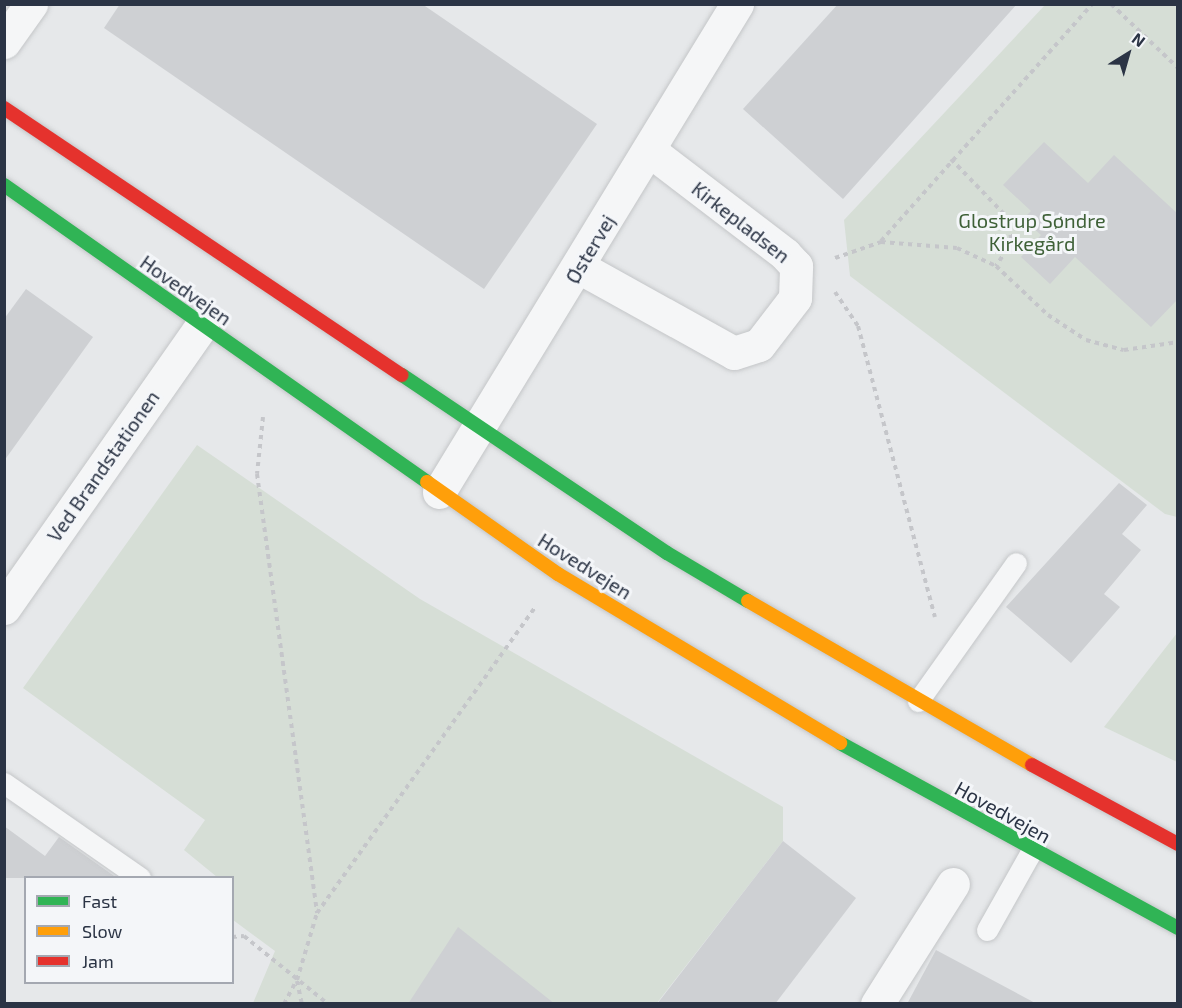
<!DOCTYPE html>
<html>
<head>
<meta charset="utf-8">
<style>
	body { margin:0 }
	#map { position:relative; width:1182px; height:1008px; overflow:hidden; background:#e6e8ea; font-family:"Exo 2",sans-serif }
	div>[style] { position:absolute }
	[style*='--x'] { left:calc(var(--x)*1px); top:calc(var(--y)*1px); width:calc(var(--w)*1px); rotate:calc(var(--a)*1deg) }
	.green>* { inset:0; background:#d6ded6 }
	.building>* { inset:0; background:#ced0d3 }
	.path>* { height:4px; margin-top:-2px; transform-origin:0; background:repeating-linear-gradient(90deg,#c5c6ca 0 4.5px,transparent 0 9px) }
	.roads { filter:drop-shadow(0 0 2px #c4c6c8) drop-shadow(0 0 2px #c4c6c8) }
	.lane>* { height:21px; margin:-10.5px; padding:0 10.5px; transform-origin:10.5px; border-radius:10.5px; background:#f5f6f7 }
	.street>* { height:33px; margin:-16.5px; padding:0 16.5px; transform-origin:16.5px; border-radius:16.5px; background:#f5f6f7 }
	.fast>* { height:14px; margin:-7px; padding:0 7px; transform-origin:7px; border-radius:7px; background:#30b455 }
	.slow>* { height:14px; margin:-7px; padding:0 7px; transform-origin:7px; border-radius:7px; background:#ff9f0a }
	.jam>* { height:14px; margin:-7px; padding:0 7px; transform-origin:7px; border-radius:7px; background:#e5322d }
	span { translate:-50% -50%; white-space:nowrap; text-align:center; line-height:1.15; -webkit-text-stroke:6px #f4f6f9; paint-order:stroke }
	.park-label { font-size:20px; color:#3f6138 }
	.street-label { font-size:20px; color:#2b3445 }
	.frame { position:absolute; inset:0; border:6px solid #2b3445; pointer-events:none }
	.legend { position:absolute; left:24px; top:876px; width:210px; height:108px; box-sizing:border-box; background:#f4f6f9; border:2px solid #a4a8b1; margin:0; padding:8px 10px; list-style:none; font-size:18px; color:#2b3445 }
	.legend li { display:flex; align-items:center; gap:12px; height:30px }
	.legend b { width:30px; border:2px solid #a4a8b1 }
	.north { position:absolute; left:1098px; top:24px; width:60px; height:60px; -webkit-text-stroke:4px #f4f6f9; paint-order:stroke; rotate:37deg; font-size:16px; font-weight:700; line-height:24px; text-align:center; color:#2b3445 }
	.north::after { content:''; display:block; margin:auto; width:21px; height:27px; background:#2b3445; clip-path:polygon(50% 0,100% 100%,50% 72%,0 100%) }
</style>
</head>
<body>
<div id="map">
	<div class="green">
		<i style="clip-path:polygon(1045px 5px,1177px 5px,1177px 517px,1165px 514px,850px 276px,844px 220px)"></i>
		<i style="clip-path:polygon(197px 445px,420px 599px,783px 807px,783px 841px,657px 1003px,253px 1003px,275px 951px,233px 920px,232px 878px,217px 877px,184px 850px,205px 820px,23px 688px)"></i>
		<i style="clip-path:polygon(1177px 633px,1178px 634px,1177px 762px,1104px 727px)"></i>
	</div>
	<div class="building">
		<i style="clip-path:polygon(120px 4px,422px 4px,597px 124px,484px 289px,104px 28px)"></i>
		<i style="clip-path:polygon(838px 4px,1017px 4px,843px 199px,743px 109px)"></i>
		<i style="clip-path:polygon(1044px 142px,1088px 183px,1114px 155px,1178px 214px,1178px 299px,1151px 327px,1075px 257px,1050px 284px,1021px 257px,1041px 235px,1023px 219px,1031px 211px,1003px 185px)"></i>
		<i style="clip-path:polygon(26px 289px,93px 337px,4px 461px,4px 319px)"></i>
		<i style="clip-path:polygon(1119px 483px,1147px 505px,1122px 534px,1141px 550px,1104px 594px,1120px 607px,1071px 663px,1006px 607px)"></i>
		<i style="clip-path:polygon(4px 826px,45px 856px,59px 837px,117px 878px,4px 878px)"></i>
		<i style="clip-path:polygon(783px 841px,856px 898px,775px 1004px,657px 1004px)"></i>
		<i style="clip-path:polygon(458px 927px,555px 1004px,408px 1004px)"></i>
		<i style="clip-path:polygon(936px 950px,1037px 1004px,907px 1004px)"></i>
	</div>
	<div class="path">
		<i style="--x:1111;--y:4;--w:93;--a:43.7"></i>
		<i style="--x:951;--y:159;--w:81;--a:46"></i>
		<i style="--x:1007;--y:217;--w:25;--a:79"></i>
		<i style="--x:1012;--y:242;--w:29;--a:124"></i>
		<i style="--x:881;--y:241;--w:317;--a:-48.3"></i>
		<i style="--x:835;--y:258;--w:49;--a:-19.2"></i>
		<i style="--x:881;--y:242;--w:76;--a:4.5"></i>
		<i style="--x:957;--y:248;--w:43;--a:24.8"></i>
		<i style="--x:996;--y:266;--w:71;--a:43.3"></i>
		<i style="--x:1048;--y:315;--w:45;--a:33.3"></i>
		<i style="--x:1086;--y:340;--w:39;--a:15"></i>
		<i style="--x:1124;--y:350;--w:55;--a:-8.4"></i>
		<i style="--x:835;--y:292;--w:41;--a:55.9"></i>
		<i style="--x:858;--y:326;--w:301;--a:75.2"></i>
		<i style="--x:263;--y:417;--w:57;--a:96"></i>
		<i style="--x:257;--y:474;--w:443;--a:82.2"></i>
		<i style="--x:232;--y:937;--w:12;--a:-5"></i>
		<i style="--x:244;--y:936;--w:108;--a:39"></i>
		<i style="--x:297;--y:981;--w:24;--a:78"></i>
		<i style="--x:284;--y:1004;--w:27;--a:-62"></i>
		<i style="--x:297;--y:980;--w:70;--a:-73.4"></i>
		<i style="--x:317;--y:913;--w:377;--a:-54.5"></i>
	</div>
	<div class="roads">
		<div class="lane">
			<i style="--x:918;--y:701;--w:169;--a:-54.6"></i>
			<i style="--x:4;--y:783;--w:166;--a:34.9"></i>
			<i style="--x:987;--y:930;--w:92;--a:-60.6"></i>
		</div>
		<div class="street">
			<i style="--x:4;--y:42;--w:47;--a:-54.6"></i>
			<i style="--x:579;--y:267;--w:177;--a:29"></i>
			<i style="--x:734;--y:353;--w:26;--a:-18"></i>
			<i style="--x:759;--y:345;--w:59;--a:-52.5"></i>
			<i style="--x:795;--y:298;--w:32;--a:-88"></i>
			<i style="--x:796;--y:266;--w:16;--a:-133"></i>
			<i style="--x:785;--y:254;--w:171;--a:-142.6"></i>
			<i style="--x:439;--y:492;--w:572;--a:-58.59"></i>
			<i style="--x:4;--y:608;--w:345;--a:-55"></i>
			<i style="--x:877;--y:1004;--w:142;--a:-57.7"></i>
		</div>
		<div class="fast">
			<i style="--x:4;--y:185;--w:517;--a:35.07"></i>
			<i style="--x:402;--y:375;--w:319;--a:33.9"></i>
			<i style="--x:667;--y:553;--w:94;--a:30.7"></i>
			<i style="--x:840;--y:743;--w:385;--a:28.7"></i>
		</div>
		<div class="slow">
			<i style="--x:427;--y:482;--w:160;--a:35.1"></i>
			<i style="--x:558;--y:574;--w:329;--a:30.9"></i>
			<i style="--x:748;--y:601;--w:328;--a:30"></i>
		</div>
		<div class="jam">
			<i style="--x:4;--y:108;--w:479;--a:33.9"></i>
			<i style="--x:1032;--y:765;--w:166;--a:28.4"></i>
		</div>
	</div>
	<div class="park-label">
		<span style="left:1032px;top:232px">Glostrup Søndre<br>Kirkegård</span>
	</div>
	<div class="street-label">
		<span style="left:741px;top:222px;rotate:38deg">Kirkepladsen</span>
		<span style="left:590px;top:249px;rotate:-59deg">Østervej</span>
		<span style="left:186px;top:290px;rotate:35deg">Hovedvejen</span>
		<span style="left:103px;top:466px;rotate:-55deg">Ved Brandstationen</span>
		<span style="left:585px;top:566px;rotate:32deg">Hovedvejen</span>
		<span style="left:1003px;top:812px;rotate:29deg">Hovedvejen</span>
	</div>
	<div class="frame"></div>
	<ul class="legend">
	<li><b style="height:8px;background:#30b455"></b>Fast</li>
	<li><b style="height:8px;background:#ff9f0a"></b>Slow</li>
	<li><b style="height:8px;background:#e5322d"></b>Jam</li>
	</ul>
	<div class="north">N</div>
</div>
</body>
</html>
